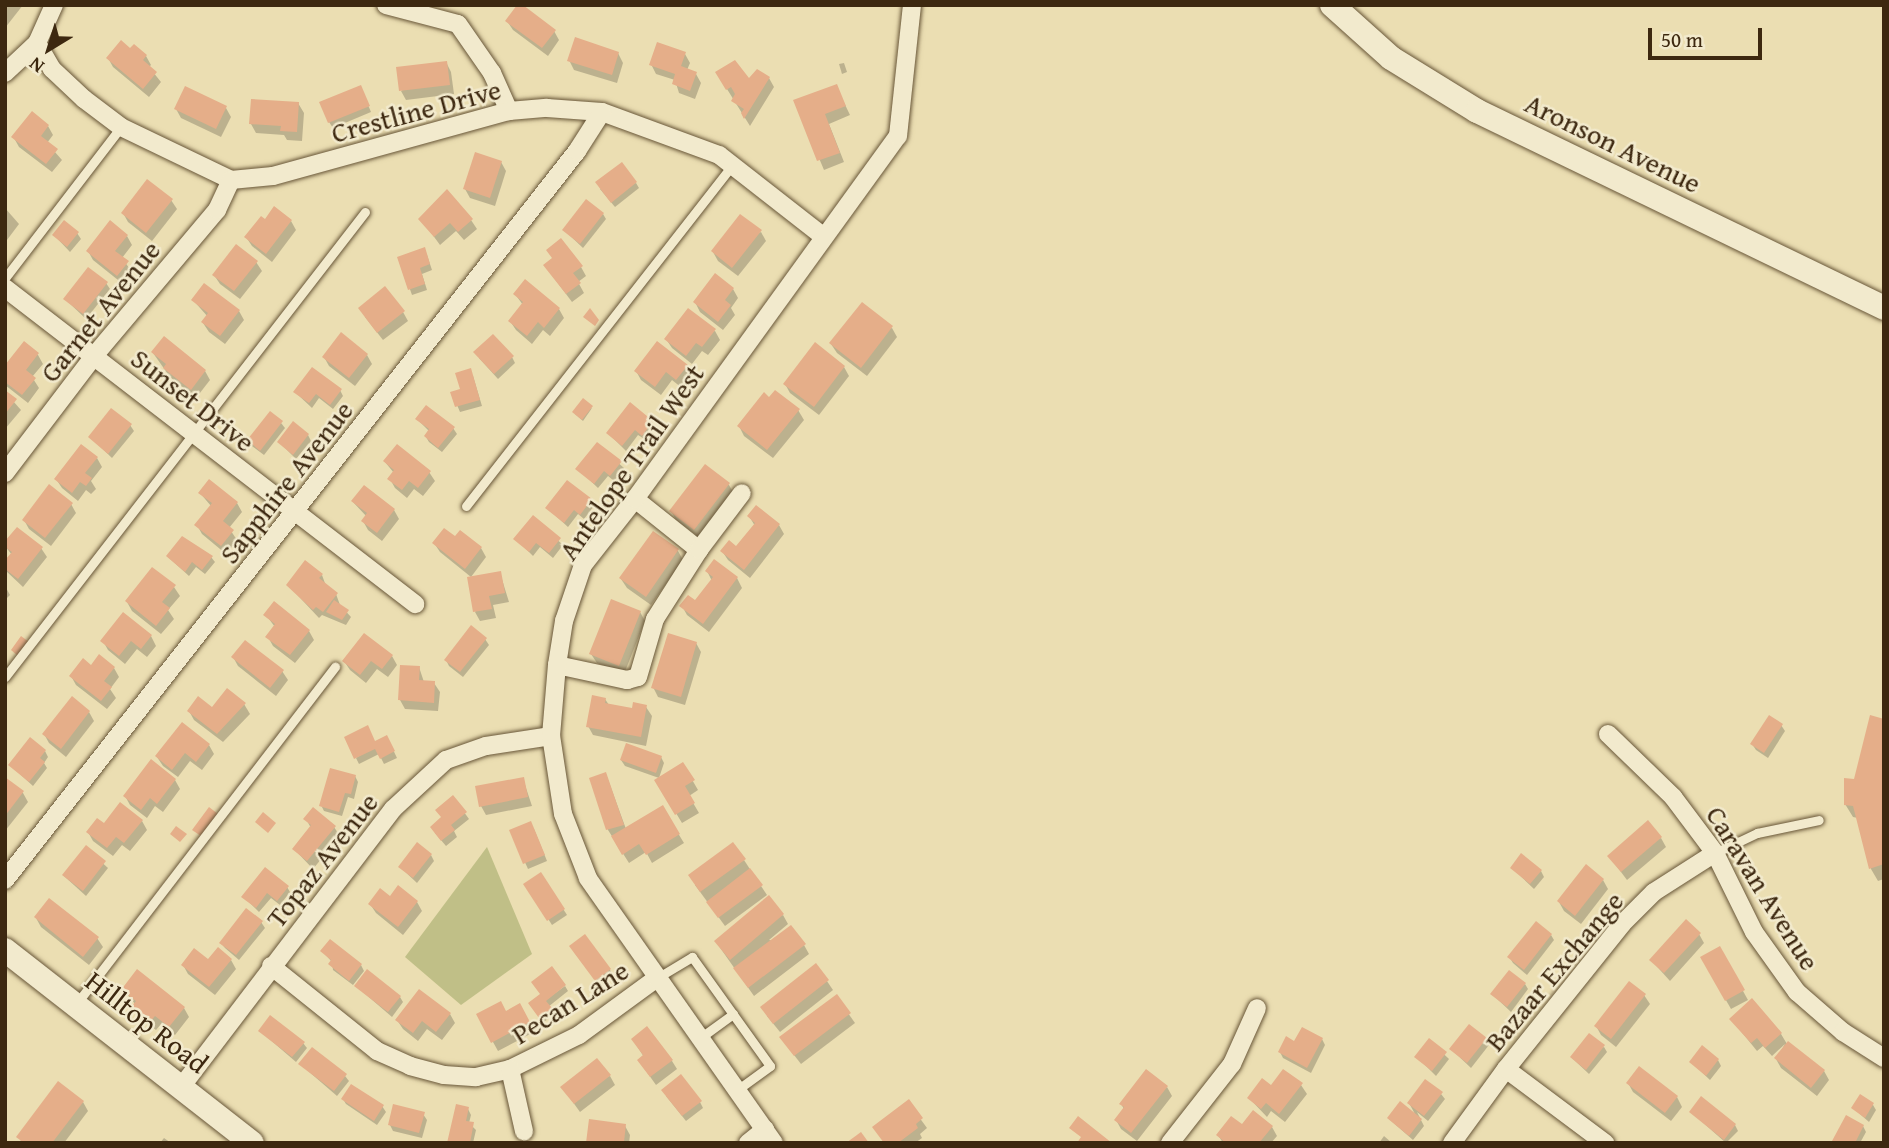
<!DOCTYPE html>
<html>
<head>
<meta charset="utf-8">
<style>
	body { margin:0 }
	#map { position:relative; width:1889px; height:1148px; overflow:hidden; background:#ebdeb2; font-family:"Gentium Book Plus",serif }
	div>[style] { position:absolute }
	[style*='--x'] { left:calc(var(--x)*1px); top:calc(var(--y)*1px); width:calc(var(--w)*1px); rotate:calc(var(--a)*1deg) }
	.green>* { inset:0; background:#c0bf87 }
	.shadow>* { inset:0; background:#0003 }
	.building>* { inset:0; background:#e5ae89 }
	.roads { filter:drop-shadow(0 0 2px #685638) drop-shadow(0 0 2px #685638) }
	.lane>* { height:9px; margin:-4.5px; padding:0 4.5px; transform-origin:4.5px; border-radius:4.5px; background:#f2eacd }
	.street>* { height:18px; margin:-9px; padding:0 9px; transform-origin:9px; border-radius:9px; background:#f2eacd }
	.secondary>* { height:24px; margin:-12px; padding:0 12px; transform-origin:12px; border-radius:12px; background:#f2eacd }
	span { translate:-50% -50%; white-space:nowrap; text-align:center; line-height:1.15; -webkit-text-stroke:5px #f2eacd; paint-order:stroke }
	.street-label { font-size:28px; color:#3d2810 }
	.frame { position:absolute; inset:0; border:7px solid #3d2810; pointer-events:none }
	.north { position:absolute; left:14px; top:14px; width:70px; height:70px; -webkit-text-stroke:5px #f2eacd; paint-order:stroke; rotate:218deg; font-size:19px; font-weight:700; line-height:28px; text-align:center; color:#3d2810 }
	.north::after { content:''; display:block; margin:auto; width:24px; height:32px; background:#3d2810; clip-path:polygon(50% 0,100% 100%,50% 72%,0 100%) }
	.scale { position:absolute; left:1648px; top:28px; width:114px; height:32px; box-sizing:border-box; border:4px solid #3d2810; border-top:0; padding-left:9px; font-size:21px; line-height:24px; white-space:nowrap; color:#3d2810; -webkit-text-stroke:5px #f2eacd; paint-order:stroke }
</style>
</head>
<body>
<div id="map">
	<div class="green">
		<i style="clip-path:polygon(487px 847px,532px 954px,461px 1005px,405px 957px)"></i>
	</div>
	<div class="shadow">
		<i style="clip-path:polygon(5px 5px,23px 5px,5px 28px)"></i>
		<i style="clip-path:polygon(507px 21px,554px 31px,559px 40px,548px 56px,513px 30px)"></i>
		<i style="clip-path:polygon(131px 50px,146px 56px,151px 65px,149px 67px,161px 82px,149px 97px,113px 67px,108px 58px)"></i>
		<i style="clip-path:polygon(618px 53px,623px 63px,617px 83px,574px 70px,569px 60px)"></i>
		<i style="clip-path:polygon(685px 54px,690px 63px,687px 70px,696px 74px,701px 83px,695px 99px,679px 93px,675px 80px,656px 74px,651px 64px)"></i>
		<i style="clip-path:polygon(446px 62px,451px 72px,454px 94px,406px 100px,401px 91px)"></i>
		<i style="clip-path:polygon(844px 63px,847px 72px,842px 74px,839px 64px)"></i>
		<i style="clip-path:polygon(717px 73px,749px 81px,769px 78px,774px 87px,750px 126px)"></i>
		<i style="clip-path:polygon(836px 86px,850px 115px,829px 124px,844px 162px,824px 170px,795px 101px)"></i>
		<i style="clip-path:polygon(363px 93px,371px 112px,333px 128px,329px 122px)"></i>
		<i style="clip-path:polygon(298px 103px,304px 113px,302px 141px,287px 140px,284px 135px,256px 133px,251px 124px)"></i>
		<i style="clip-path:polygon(226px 108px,231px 117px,221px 137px,181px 118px,176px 109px)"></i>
		<i style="clip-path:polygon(48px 126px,53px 135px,47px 143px,62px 160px,52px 172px,19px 147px,14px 138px)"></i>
		<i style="clip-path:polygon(501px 162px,506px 171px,495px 206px,470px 198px,465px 189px)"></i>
		<i style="clip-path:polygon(636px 183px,639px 188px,615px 207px,600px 189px)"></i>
		<i style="clip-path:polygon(171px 200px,177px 209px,152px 241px,128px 222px,123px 213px)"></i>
		<i style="clip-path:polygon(5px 208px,19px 224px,7px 240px,5px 239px)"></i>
		<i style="clip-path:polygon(603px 214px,606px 219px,583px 248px,564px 230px)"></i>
		<i style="clip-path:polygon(421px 219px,471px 220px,477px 229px,464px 240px,456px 231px,440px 245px)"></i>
		<i style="clip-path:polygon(265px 221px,291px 221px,296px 230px,272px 262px,252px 246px,246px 237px)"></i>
		<i style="clip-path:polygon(761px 232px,766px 241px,738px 276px,718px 261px,713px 252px)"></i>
		<i style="clip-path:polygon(77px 233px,81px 239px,70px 252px,54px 235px)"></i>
		<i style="clip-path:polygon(127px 236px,132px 245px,122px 258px,132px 272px,123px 284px,93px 260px,88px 251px)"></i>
		<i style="clip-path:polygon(427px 255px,432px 270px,422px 274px,427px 290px,412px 295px,399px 258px)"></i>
		<i style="clip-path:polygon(553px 259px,581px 267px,586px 276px,578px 282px,584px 293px,572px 302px,551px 274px)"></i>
		<i style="clip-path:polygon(256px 262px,262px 271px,240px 299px,220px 284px,214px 275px)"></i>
		<i style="clip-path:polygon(106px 283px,110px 289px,86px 319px,65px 299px)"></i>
		<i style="clip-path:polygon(733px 289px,738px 298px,731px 308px,735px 315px,723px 330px,700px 312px,695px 302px)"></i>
		<i style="clip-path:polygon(515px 294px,559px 309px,564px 318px,550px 336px,543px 330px,532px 344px,516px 330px,510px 321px,523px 305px)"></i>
		<i style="clip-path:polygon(193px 300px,239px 311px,244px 320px,225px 344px,209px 332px,203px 323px,208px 317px)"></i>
		<i style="clip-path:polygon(403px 312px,408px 321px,383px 340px,365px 317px)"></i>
		<i style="clip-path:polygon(892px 328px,897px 337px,867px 376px,837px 353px,831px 344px)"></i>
		<i style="clip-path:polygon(715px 331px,720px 340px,708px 355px,702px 351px,692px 364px,672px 348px,666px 339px)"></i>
		<i style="clip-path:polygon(24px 344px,38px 355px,43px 364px,32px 377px,39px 388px,28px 403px,5px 385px,5px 368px)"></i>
		<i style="clip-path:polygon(153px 353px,205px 371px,210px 380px,196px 398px,170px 377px)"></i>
		<i style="clip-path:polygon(367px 355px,372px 364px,355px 386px,329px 366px,324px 357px)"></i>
		<i style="clip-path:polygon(512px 357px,515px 363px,498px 379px,479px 358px)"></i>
		<i style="clip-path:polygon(687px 366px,692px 375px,682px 388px,672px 380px,661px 395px,641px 380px,636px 371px)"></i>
		<i style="clip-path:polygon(844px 367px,849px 376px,819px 415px,790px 393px,785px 384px)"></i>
		<i style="clip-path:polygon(473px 376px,482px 406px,460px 412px,452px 393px,462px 391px)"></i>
		<i style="clip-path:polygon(340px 390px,343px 396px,333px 409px,319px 398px,312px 408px,295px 392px)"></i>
		<i style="clip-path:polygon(5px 392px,21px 410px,5px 429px)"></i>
		<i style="clip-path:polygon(770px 399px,798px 410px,804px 420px,773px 458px,744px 436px,739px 426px)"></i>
		<i style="clip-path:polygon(592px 408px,583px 421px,575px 414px)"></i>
		<i style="clip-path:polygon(417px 419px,453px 428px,457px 434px,442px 452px,429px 442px,426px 437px,430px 432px)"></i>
		<i style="clip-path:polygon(652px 422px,655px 428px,646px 440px,638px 435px,626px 451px,608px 433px)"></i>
		<i style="clip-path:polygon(281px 423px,285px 428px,264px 455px,252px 446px,249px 441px)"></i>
		<i style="clip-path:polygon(130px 425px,134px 431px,112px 458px,90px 437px)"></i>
		<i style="clip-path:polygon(308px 435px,311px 441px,296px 459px,279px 442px)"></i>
		<i style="clip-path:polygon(597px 444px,624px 468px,614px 481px,608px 476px,598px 488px,578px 469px)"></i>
		<i style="clip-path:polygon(97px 458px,102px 467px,91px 481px,96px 489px,91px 494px,86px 490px,78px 501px,62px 488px,56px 479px)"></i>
		<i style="clip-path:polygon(385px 462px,429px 472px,435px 481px,423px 496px,414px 489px,407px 498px,395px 488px,390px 479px,394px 473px)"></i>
		<i style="clip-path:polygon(705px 467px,729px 485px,734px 494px,700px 538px,676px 520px,671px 511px)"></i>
		<i style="clip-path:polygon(200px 493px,237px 503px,242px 512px,229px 528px,237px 540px,226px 554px,202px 534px,197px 525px,211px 506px)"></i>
		<i style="clip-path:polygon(591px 500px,594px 506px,584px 519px,578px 514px,568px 527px,547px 508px)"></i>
		<i style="clip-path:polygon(353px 502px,394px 510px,399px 519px,382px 541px,368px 530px,363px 521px,367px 517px)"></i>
		<i style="clip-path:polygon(71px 504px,76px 513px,51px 546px,29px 529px,24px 520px)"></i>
		<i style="clip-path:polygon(749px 516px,779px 525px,784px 534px,750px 578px,728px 560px,722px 551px,737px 549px,755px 526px)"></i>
		<i style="clip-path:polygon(533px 518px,563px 545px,553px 558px,540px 547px,533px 556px,516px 539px)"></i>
		<i style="clip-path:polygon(653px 533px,678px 551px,683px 560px,651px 605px,627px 588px,621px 579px)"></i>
		<i style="clip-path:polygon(456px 539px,481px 548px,486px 557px,471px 577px,440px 552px,434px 543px)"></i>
		<i style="clip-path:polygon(5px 546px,41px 548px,47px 557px,23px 587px,5px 570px,5px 563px,12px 555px)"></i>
		<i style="clip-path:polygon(168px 557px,211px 557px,215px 562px,205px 574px,196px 567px,189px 576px)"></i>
		<i style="clip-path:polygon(714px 561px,737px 578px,742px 588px,709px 632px,687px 615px,682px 606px,696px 602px,712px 581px,707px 571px)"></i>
		<i style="clip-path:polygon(500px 573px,509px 602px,493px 605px,496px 618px,480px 621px,475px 612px)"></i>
		<i style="clip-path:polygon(322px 575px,326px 586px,336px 594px,340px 605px,351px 617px,346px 625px,322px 615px,319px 618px,288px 585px)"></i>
		<i style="clip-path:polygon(5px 586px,10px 595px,5px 600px)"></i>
		<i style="clip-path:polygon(174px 587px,180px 596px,168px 610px,174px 619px,161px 634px,132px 611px,127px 602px)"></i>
		<i style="clip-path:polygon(640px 612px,645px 621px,624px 674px,597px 663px,591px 654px)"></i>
		<i style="clip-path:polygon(123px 615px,151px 636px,156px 646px,147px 657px,137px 649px,125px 664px,108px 650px,103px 641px)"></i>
		<i style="clip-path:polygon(266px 615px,309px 631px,314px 640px,295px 663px,273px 646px,268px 637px,275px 627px)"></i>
		<i style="clip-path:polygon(485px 639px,489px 645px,463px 677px,449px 666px,446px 660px)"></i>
		<i style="clip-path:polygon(696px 643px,701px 652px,685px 705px,658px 697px,653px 687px)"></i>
		<i style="clip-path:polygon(392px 656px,397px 665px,388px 677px,377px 669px,366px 683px,350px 670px,344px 661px)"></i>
		<i style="clip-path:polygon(233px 657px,282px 671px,288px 680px,276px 696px,238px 666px)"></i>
		<i style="clip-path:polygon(91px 667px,114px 668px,119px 677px,110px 689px,116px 698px,107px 709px,76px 685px,71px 676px)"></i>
		<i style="clip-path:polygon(419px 667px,424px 682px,434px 683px,440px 692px,438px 711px,405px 709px,400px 700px)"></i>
		<i style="clip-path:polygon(605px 699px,609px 705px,633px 710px,646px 707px,652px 716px,646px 746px,593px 735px,588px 726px)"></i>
		<i style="clip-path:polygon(244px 704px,250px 714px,223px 742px,194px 720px,189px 711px)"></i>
		<i style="clip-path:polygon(89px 712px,94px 721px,66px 757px,49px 743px,44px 734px)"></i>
		<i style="clip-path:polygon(1884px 721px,1884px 879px,1878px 881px,1871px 869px,1858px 818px,1853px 817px,1845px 804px)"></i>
		<i style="clip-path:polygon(1781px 725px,1785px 731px,1768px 758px,1756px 750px,1752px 744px)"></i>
		<i style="clip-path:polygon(387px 737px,397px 758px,384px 764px,379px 754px,359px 764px,356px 758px)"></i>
		<i style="clip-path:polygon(209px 745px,214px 754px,202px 770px,190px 761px,178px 777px,163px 766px,157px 757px)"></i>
		<i style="clip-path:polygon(45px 751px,48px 757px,44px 763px,47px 768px,33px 786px,10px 765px)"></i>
		<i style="clip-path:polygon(661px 757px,664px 763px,659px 778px,625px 766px,621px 760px)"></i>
		<i style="clip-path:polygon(151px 762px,175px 780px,180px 789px,163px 812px,155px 806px,147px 818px,130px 805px,125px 796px)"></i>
		<i style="clip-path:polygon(683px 764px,698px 790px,689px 796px,699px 813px,682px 823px,656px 780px)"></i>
		<i style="clip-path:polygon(606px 774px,626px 829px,662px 807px,684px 843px,652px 863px,646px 852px,629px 863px,608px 830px,591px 779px)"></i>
		<i style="clip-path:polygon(355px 776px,358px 782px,354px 799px,348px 797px,342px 816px,324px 811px,321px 805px)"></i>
		<i style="clip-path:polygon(5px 779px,23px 793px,28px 802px,5px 831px)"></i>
		<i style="clip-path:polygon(523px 779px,532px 806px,486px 815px,481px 806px)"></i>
		<i style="clip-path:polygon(453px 797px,469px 819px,454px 831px,457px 837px,446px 846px,435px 833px)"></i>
		<i style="clip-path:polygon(306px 819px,334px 827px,340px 836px,313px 869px,294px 849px,311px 828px)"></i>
		<i style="clip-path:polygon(142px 821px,147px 830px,130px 851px,122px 845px,113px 856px,93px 841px,88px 832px,104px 825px)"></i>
		<i style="clip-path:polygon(534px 829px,547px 861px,528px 869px,511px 831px)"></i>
		<i style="clip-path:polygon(1661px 838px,1666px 847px,1627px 880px,1609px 856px)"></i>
		<i style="clip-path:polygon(86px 848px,108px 868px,86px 896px,64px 876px)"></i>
		<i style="clip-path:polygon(431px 855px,434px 861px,417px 883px,400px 867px)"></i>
		<i style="clip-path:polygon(744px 860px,767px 895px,725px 926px,695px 885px)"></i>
		<i style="clip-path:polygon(1512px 868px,1541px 871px,1544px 877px,1534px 889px)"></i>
		<i style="clip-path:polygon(541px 874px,567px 915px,552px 925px,526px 884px)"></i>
		<i style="clip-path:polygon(1603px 880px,1608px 889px,1581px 924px,1564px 911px,1559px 902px)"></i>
		<i style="clip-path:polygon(287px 887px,290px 892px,280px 905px,271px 898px,259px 912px,244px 897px)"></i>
		<i style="clip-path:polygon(390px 899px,417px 902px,422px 911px,403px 935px,376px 913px,370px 904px)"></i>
		<i style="clip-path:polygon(783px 915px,788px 924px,769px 940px,804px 945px,809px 954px,754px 996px,716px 942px)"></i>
		<i style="clip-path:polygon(36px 918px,97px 938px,103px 947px,89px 965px,41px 927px)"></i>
		<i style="clip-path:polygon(261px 922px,265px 928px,239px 960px,225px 948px,221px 943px)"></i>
		<i style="clip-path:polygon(1699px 934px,1704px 943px,1670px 981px,1651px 960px)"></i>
		<i style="clip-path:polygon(1551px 935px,1554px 940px,1527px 975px,1513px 963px,1510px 958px)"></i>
		<i style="clip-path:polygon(1719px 948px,1748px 1000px,1731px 1009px,1702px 958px)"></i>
		<i style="clip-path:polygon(322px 951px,361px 965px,364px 971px,353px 985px,333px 970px,332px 962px)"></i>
		<i style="clip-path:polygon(574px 952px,610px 970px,613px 975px,599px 985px)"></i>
		<i style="clip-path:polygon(231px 960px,236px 969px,215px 995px,188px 974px,183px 965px)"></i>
		<i style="clip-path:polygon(816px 965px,833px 990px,780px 1032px,767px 1016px)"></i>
		<i style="clip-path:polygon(1525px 984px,1528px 989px,1511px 1012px,1492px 994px)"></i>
		<i style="clip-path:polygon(356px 986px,400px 997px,403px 1002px,392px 1017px)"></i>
		<i style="clip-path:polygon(565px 986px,568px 991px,548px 1007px,553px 1015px,544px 1022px,533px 1009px)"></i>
		<i style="clip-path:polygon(124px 990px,184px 1008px,189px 1017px,175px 1035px,161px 1024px,156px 1030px,138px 1016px,133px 1007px,135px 1004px)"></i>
		<i style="clip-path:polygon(1644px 995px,1650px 1004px,1616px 1047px,1601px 1035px,1596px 1026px)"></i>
		<i style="clip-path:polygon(836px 996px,855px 1023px,801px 1064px,787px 1046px)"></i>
		<i style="clip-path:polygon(520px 1006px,534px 1032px,498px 1051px,478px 1015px,506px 1013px)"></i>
		<i style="clip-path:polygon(450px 1014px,455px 1023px,442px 1040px,427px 1029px,418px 1041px,403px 1029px,397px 1020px)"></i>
		<i style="clip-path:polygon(1731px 1019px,1781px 1034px,1787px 1044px,1824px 1071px,1829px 1080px,1817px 1096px,1781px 1068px,1776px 1059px,1785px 1044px,1772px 1056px,1763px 1046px,1757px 1051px)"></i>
		<i style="clip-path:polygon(260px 1031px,303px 1043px,307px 1048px,296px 1062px)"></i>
		<i style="clip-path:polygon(1322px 1039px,1325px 1045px,1311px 1073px,1283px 1058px,1280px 1052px,1295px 1043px)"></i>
		<i style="clip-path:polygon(633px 1040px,672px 1061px,677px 1069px,656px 1085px,639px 1061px,644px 1057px)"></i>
		<i style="clip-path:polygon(1485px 1040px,1489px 1045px,1471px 1068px,1451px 1049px)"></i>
		<i style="clip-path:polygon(1430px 1041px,1449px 1059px,1436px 1076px,1417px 1057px)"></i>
		<i style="clip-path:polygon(1604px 1047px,1607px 1052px,1589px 1074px,1572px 1058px)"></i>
		<i style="clip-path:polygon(1718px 1060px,1721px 1066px,1710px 1080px,1691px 1062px)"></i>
		<i style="clip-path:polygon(300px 1064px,345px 1076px,349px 1081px,337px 1096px)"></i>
		<i style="clip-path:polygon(610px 1076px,615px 1085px,580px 1112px,562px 1087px)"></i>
		<i style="clip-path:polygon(1628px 1083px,1677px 1097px,1682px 1107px,1671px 1121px,1633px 1092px)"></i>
		<i style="clip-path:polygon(1301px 1085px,1307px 1094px,1285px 1122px,1271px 1111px,1267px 1117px,1249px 1098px,1271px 1088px)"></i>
		<i style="clip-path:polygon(1167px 1087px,1172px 1096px,1137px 1141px,1121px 1129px,1116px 1120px,1124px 1109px,1121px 1104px)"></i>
		<i style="clip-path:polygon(1441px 1094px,1445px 1099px,1428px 1121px,1417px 1112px,1424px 1126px,1413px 1140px,1389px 1119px,1416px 1116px,1409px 1103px)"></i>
		<i style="clip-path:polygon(666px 1096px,700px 1102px,703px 1108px,686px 1121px)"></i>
		<i style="clip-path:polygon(343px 1099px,382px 1106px,386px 1112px,377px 1125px,346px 1104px)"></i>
		<i style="clip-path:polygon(83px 1102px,88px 1111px,64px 1143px,22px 1143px,19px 1137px)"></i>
		<i style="clip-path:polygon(908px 1102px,927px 1128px,920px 1134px,922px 1138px,915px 1143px,885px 1143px)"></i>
		<i style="clip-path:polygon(1873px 1105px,1876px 1110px,1869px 1122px,1853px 1108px)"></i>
		<i style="clip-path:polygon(468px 1109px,471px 1115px,469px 1123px,476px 1130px,473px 1143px,449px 1143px)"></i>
		<i style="clip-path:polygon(1691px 1112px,1735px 1125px,1738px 1131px,1726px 1143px)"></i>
		<i style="clip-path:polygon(423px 1114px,427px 1120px,422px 1138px,393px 1131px,390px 1125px)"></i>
		<i style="clip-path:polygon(625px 1126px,630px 1135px,629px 1143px,586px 1143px)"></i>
		<i style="clip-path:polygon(1242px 1126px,1272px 1127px,1277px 1136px,1271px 1143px,1223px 1143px,1218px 1135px)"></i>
		<i style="clip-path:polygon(1863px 1126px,1866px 1132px,1860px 1143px,1834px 1141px)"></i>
		<i style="clip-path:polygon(1384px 1136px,1392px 1143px,1379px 1143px)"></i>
		<i style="clip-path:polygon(164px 1138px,171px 1143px,160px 1143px)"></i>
	</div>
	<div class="building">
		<i style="clip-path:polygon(517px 5px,523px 5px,556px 30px,542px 48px,505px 21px)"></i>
		<i style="clip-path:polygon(575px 37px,619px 52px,612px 75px,567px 61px)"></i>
		<i style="clip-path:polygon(121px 40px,130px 48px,134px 44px,147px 55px,143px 60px,157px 72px,143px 89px,106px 58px)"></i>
		<i style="clip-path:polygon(657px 42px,686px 52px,681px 66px,697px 72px,690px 91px,672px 84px,675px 74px,649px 65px)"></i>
		<i style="clip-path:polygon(735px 60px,749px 78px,757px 69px,770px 77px,744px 119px,741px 113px,744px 109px,731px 101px,735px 94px,731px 87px,726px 90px,715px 72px)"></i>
		<i style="clip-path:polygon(447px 61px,450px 85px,399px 91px,396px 67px)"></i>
		<i style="clip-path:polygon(837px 84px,846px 106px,825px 114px,840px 153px,817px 161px,793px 100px)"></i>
		<i style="clip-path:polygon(361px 85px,370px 106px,328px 123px,319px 102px)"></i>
		<i style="clip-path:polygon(185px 86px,227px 106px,216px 129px,174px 109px)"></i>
		<i style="clip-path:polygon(251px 99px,299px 102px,297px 132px,280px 131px,281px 126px,249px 124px)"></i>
		<i style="clip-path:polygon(32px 111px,49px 125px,41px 136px,58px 149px,46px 164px,11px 137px)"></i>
		<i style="clip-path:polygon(475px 152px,502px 161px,490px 198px,463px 189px)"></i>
		<i style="clip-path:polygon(622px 162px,637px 182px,611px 203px,595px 182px)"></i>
		<i style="clip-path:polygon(147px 179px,173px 199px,146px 233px,121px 213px)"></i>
		<i style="clip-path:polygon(447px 189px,473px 219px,458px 232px,450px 223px,434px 237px,418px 219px)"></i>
		<i style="clip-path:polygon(586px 199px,604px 213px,580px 244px,562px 230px)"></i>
		<i style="clip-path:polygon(274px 206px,292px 220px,266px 254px,244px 237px,261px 216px,265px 219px)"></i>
		<i style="clip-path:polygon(740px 214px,762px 230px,732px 268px,711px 251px)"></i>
		<i style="clip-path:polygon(64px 220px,79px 232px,67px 247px,52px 235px)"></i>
		<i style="clip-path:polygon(110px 220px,128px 235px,115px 251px,129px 261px,117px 276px,86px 251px)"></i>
		<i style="clip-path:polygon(561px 238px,583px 266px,573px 273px,581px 283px,566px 294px,543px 265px,552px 258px,546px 250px)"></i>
		<i style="clip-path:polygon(236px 244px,258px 261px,234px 291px,212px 275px)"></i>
		<i style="clip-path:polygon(425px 247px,430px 264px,420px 268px,425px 284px,408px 290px,397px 257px)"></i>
		<i style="clip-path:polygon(88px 267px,108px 282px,83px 314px,63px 299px)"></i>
		<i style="clip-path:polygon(715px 273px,734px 288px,725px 300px,731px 305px,718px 322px,693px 302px)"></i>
		<i style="clip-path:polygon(525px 279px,560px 308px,544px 328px,538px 322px,527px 336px,508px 321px,523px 302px,513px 294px)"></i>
		<i style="clip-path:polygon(204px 283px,240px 310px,220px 336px,201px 322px,208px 313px,191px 300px)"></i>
		<i style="clip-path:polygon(385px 286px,405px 311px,377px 333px,358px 308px)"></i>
		<i style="clip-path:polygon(862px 302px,893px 326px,861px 368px,829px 343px)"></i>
		<i style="clip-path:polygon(590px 308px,599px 320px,595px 326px,583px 317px)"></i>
		<i style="clip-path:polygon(688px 308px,716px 329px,702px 347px,696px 343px,686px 356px,664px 339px)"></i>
		<i style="clip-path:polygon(341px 332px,368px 354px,349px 378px,322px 357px)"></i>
		<i style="clip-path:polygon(493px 334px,514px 356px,494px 374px,473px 352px)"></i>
		<i style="clip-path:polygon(164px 336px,206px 370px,191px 390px,163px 368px,166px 364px,151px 352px)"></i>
		<i style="clip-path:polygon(24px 341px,39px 353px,26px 370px,36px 378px,22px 395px,5px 382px,5px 365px)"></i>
		<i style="clip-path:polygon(657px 341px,688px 365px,676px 380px,666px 372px,655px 387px,634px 371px)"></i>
		<i style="clip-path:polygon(815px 342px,845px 366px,814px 407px,783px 384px)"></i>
		<i style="clip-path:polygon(312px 367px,342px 389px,330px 405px,316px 394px,309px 403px,293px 392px)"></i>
		<i style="clip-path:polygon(471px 368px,480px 400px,455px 407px,450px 392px,460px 389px,455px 373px)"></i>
		<i style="clip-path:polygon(5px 390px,17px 399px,5px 414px)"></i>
		<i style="clip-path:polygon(775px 390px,800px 409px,767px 450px,737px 426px,764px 392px,769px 397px)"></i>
		<i style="clip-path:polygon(583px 398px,593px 406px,582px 420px,572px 412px)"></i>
		<i style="clip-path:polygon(630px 402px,653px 421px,642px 436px,635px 430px,622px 446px,606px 433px)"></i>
		<i style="clip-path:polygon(426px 405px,455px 427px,438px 448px,424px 436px,429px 429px,415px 419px)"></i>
		<i style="clip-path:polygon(111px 408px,132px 424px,108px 454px,88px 437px)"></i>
		<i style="clip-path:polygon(270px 411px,283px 421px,260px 451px,247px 440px)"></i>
		<i style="clip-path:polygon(293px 421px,309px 434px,293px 455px,277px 442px)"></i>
		<i style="clip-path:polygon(597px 442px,622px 461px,610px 476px,604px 471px,594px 484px,575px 469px)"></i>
		<i style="clip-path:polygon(81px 444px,98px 457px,85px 473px,92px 478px,86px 486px,80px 482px,72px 493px,54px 479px)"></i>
		<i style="clip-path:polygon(397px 444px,431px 471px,418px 488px,409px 481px,402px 490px,387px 479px,394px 470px,383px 461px)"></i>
		<i style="clip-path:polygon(705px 464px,730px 483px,694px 530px,669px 511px)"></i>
		<i style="clip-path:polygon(209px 479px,238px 502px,223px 521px,234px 530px,221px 546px,194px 525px,212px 503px,198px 493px)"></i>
		<i style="clip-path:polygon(567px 480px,592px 499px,580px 515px,574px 510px,564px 523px,545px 508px)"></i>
		<i style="clip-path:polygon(49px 484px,73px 503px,45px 538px,22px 520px)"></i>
		<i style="clip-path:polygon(364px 485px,395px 509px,377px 533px,361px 521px,367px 513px,351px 501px)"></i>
		<i style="clip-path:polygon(756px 505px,780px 524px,744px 570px,720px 551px,729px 540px,736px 546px,755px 523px,747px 516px)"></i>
		<i style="clip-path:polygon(533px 515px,561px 538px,549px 553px,536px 543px,529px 552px,513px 539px)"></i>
		<i style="clip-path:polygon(17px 527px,43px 547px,18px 579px,5px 569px,5px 560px,12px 552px,5px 547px,5px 541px)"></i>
		<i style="clip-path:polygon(444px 528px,455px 536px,460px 530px,482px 547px,465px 569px,432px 543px)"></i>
		<i style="clip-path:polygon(653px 531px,679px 549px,646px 597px,619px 578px)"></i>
		<i style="clip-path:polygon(182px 536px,213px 556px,202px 570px,192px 562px,185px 572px,166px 556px)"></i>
		<i style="clip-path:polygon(714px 559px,738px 577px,703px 624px,679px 606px,688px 595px,695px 600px,713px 577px,705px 571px)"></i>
		<i style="clip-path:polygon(305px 560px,323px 574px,319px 578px,338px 593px,323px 612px,316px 607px,313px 610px,286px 585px)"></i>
		<i style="clip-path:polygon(152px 567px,176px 585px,162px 602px,170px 608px,156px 626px,125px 601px)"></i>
		<i style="clip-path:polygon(501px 571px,505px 593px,489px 596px,492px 609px,473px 612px,467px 577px)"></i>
		<i style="clip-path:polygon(611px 599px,641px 611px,619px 666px,589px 654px)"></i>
		<i style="clip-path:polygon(334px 600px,349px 610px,342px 620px,326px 612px)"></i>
		<i style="clip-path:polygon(274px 601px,310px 630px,290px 655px,265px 637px,275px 624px,263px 615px)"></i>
		<i style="clip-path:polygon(123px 612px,152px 635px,141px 649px,131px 641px,119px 656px,100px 641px)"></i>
		<i style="clip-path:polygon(471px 625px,487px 638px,460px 672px,444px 660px)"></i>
		<i style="clip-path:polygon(364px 633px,393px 655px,382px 669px,371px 661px,360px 675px,342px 661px)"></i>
		<i style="clip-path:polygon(668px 633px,697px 642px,681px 697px,651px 688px)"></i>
		<i style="clip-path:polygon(21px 636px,29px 642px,18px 656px,11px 650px)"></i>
		<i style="clip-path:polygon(245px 640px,284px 670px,270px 688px,231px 657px)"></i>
		<i style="clip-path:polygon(99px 654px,115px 667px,104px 681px,112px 687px,101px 701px,69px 676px,83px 658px,91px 665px)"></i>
		<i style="clip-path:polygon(400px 665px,420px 666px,419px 680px,435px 681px,434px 703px,398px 700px)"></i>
		<i style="clip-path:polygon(227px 688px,246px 703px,217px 734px,187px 711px,198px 696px,212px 707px)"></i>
		<i style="clip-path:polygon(592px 695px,606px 698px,605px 703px,632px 708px,633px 702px,647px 705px,641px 737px,586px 727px)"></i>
		<i style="clip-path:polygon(72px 696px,90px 711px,61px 749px,42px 734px)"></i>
		<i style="clip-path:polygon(1769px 715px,1783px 724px,1764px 753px,1750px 744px)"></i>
		<i style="clip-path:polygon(1870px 715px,1884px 719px,1884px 864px,1869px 869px,1853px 806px,1844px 805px,1844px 778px,1854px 779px)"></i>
		<i style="clip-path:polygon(182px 722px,210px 744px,196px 762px,185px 753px,172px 770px,155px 756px)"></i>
		<i style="clip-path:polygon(368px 725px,375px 741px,387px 735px,395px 751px,380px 759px,375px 749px,354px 759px,344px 737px)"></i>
		<i style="clip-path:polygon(30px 737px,46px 750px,40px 758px,45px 762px,29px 782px,8px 765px)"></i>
		<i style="clip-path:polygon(626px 743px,662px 756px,656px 773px,620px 760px)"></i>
		<i style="clip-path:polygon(151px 759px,176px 779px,157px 804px,150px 798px,141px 810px,123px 796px)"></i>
		<i style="clip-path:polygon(683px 762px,695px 780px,685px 786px,695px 803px,675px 815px,654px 780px)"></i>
		<i style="clip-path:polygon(330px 768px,356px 775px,351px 794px,345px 793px,339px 812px,319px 806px)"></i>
		<i style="clip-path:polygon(606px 772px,624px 825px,606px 830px,589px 778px)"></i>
		<i style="clip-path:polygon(5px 777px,24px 791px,5px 816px)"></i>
		<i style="clip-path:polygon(524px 777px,528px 797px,479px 807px,475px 786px)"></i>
		<i style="clip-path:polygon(453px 795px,467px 812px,451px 825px,455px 830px,441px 841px,430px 827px,441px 817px,435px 810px)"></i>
		<i style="clip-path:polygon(120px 802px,143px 820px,124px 843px,116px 837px,107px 848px,86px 832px,97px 818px,104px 823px)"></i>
		<i style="clip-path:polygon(663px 805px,680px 834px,646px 855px,639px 844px,622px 855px,611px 836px)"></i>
		<i style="clip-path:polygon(209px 807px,218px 814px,201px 836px,192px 830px)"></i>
		<i style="clip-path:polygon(313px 807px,336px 826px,307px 861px,292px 849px,311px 825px,303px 819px)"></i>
		<i style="clip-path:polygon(263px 812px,276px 823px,268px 833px,255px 822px)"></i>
		<i style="clip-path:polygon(1648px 820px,1662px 837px,1621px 872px,1607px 856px)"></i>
		<i style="clip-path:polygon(531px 821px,545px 855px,523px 864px,509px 830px)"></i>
		<i style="clip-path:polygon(176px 826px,187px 834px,180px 842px,170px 834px)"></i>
		<i style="clip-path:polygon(417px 842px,432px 854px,413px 878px,398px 867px)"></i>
		<i style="clip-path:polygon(733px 842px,746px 859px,700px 892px,688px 875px)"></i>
		<i style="clip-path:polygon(86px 845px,106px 861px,83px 891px,62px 875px)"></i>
		<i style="clip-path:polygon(1521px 853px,1542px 870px,1530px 884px,1510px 868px)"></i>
		<i style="clip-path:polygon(1586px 864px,1604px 879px,1575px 916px,1557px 901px)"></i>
		<i style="clip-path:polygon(265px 867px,289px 886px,277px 901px,267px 893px,256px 908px,241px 897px)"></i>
		<i style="clip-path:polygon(750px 868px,763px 885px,718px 918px,706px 902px)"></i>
		<i style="clip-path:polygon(541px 872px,565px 909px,547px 921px,523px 884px)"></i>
		<i style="clip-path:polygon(398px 885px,418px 901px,398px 927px,368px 904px,380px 888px,390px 896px)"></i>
		<i style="clip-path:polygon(769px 895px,784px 914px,730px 960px,714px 941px)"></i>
		<i style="clip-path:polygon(49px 898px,99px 937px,83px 957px,34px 917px)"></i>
		<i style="clip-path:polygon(246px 908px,263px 921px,236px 955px,219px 943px)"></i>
		<i style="clip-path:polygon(1686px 919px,1701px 933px,1664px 973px,1649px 960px)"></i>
		<i style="clip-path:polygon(1536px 921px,1552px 934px,1524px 970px,1507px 957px)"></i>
		<i style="clip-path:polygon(791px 925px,806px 944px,748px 988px,733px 968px)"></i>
		<i style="clip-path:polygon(585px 934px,611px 969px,595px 981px,569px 946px)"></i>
		<i style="clip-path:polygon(330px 939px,362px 964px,349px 981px,328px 964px,331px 960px,320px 951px)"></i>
		<i style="clip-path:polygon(1720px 946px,1745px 990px,1725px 1001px,1700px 957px)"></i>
		<i style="clip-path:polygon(218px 947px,232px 959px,209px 987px,181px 965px,194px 948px,208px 959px)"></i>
		<i style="clip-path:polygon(816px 963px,829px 980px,773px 1024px,760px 1007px)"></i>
		<i style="clip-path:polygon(552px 966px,566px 985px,546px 1001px,552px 1008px,539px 1018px,528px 1003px,540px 994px,531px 982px)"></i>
		<i style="clip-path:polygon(137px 969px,185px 1007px,169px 1027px,155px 1016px,150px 1022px,131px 1007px,136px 1001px,121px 990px)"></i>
		<i style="clip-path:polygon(367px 969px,401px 996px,388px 1012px,354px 986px)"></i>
		<i style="clip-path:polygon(1509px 970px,1526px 983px,1507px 1007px,1490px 994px)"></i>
		<i style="clip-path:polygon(1629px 981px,1646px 994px,1611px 1039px,1594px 1026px)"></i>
		<i style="clip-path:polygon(419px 989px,451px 1013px,436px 1032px,422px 1021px,413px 1033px,395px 1020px)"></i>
		<i style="clip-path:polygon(837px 994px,851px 1013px,794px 1056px,779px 1037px)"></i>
		<i style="clip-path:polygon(1752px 998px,1782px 1033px,1765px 1048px,1757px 1038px,1751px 1043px,1729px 1019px)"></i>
		<i style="clip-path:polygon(501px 1001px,506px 1011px,520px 1003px,530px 1022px,491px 1043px,476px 1014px)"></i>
		<i style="clip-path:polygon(270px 1015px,305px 1042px,292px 1057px,258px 1031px)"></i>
		<i style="clip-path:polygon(1469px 1024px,1487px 1038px,1467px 1063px,1449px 1049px)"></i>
		<i style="clip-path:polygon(647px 1026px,673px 1060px,650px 1077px,637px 1060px,643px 1055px,631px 1039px)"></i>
		<i style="clip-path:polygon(1302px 1027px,1323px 1038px,1307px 1068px,1278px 1052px,1286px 1036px,1294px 1041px)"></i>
		<i style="clip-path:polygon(1589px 1033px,1605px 1045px,1586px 1070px,1570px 1057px)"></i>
		<i style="clip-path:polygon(1429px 1038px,1447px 1052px,1432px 1071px,1414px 1057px)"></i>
		<i style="clip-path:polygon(1788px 1041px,1825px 1070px,1811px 1088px,1774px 1058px)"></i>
		<i style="clip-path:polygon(1702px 1045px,1719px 1059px,1706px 1076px,1689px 1062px)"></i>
		<i style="clip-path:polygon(312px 1047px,347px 1074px,334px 1091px,298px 1064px)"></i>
		<i style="clip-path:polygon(597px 1058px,611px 1075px,574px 1104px,560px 1087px)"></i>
		<i style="clip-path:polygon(1639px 1066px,1678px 1096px,1665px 1113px,1626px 1083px)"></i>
		<i style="clip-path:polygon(1146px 1069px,1168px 1086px,1131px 1133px,1114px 1120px,1124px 1107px,1119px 1104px)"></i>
		<i style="clip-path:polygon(1283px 1069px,1303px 1083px,1279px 1114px,1266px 1103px,1261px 1109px,1247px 1098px,1262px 1078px,1271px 1085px)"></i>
		<i style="clip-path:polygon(681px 1074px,702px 1101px,682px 1116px,661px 1090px)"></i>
		<i style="clip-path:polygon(1425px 1079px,1443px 1092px,1424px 1116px,1407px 1103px)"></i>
		<i style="clip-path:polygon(58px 1081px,84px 1101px,52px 1143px,24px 1143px,16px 1137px)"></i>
		<i style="clip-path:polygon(351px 1084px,384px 1105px,374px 1121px,341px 1099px)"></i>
		<i style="clip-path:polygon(1860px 1094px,1874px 1103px,1865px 1118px,1851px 1108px)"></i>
		<i style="clip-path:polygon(1701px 1096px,1736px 1124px,1724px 1140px,1689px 1112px)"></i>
		<i style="clip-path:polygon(909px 1099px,923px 1118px,916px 1124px,918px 1128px,898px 1143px,884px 1143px,872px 1127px)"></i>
		<i style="clip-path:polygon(1400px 1101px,1422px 1119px,1409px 1136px,1387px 1118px)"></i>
		<i style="clip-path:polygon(393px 1104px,425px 1112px,419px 1133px,388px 1125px)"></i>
		<i style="clip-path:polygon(456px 1104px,469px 1107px,466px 1121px,474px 1122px,470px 1143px,447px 1143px)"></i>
		<i style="clip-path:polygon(1253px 1110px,1273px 1126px,1259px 1143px,1226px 1143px,1216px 1135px,1231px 1116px,1242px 1124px)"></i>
		<i style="clip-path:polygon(1846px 1115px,1864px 1125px,1855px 1143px,1836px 1143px,1832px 1141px)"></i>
		<i style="clip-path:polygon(1078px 1116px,1112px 1143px,1077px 1143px,1081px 1137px,1069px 1128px)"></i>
		<i style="clip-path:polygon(589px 1119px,626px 1124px,624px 1142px,586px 1143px)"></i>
		<i style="clip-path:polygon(861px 1132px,869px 1143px,846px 1143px)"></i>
	</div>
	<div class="roads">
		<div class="lane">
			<i style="--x:5;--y:278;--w:190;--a:-52.5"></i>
			<i style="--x:466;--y:506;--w:432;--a:-52"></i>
			<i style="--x:5;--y:677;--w:588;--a:-52.25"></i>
			<i style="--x:1715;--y:853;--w:47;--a:-25.5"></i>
			<i style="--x:1757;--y:833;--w:63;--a:-11.8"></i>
			<i style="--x:657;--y:978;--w:41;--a:-31"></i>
			<i style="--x:692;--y:957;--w:134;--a:54.4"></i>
			<i style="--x:770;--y:1066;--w:41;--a:144"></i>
			<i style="--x:77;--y:1003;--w:424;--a:-52.5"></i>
			<i style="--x:700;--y:1038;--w:41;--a:-36"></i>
		</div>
		<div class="street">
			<i style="--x:386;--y:5;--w:74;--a:14.8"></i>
			<i style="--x:458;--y:24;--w:60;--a:55.2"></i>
			<i style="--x:492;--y:73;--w:42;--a:65.9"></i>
			<i style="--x:37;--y:43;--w:30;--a:60"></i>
			<i style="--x:52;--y:69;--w:44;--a:43.2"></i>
			<i style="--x:84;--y:99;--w:46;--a:37.1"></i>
			<i style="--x:121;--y:127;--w:122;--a:25.7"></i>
			<i style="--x:231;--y:180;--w:42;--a:-5.4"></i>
			<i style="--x:273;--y:176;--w:245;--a:-15.4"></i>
			<i style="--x:509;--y:111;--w:38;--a:-5"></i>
			<i style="--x:547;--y:108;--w:55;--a:4.2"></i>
			<i style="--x:602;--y:112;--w:125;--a:20.2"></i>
			<i style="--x:719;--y:155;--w:133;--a:38"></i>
			<i style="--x:5;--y:73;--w:44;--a:-43.2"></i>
			<i style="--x:37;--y:43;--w:42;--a:-65.9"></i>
			<i style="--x:5;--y:288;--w:518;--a:37.62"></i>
			<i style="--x:5;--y:473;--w:147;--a:-52.7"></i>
			<i style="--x:94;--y:356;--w:191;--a:-49.9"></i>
			<i style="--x:217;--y:210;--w:33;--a:-65"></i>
			<i style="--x:635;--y:499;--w:82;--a:38.6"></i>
			<i style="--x:557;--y:665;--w:72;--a:12.1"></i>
			<i style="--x:627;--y:680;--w:11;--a:-15"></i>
			<i style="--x:638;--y:677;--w:60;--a:-73.7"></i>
			<i style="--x:655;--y:619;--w:82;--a:-57.5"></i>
			<i style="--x:699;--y:550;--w:71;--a:-53"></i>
			<i style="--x:1608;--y:734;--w:91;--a:44.1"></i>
			<i style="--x:1673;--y:797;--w:70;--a:53.1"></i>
			<i style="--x:1715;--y:853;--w:88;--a:63.7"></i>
			<i style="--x:1754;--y:932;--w:74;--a:54.4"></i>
			<i style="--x:1797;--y:992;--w:61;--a:41"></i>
			<i style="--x:1843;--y:1032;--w:49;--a:32.4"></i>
			<i style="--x:5;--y:880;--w:927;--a:-51.88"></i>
			<i style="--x:577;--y:151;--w:46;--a:-57.3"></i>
			<i style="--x:271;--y:966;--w:136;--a:38.7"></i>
			<i style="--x:377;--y:1051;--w:36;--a:24"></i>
			<i style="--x:410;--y:1066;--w:35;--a:15"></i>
			<i style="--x:444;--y:1075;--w:32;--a:4"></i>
			<i style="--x:476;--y:1077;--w:35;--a:-13"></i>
			<i style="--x:510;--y:1069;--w:77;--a:-26.2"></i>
			<i style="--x:579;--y:1035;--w:97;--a:-36.2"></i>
			<i style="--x:510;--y:1069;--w:64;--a:77.3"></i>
			<i style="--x:1506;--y:1069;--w:124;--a:36.8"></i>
			<i style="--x:182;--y:1086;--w:348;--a:-52.7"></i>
			<i style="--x:393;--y:809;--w:72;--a:-42.8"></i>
			<i style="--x:446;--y:760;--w:42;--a:-19.3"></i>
			<i style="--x:486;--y:746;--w:66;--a:-8.7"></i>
			<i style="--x:748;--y:1143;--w:22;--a:-39"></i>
			<i style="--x:774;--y:1143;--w:324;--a:-125.1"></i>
			<i style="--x:588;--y:878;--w:69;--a:-111.3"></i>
			<i style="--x:563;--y:814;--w:79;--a:-98.7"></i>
			<i style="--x:551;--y:736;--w:71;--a:-85.2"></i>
			<i style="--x:557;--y:665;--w:45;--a:-81"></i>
			<i style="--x:564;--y:621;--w:59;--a:-71.3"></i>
			<i style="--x:583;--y:565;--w:84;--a:-51.8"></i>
			<i style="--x:635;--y:499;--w:448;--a:-54.1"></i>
			<i style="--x:898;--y:136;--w:132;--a:-83.9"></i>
			<i style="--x:1170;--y:1143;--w:100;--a:-51.9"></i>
			<i style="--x:1232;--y:1064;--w:61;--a:-65.9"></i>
			<i style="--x:1452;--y:1143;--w:92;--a:-53.9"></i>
			<i style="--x:1506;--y:1069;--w:186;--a:-51.3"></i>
			<i style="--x:1622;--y:924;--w:45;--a:-45"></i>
			<i style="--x:1654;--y:892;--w:72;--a:-32.6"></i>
		</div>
		<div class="secondary">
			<i style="--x:1332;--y:5;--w:79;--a:41.9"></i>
			<i style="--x:1391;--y:58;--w:101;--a:31.6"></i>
			<i style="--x:1477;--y:111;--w:452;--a:25.8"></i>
			<i style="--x:5;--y:950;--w:313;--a:38"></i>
		</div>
	</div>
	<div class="street-label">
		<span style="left:416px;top:111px;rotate:-15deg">Crestline Drive</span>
		<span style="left:1613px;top:143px;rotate:26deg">Aronson Avenue</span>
		<span style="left:100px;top:311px;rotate:-51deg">Garnet Avenue</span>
		<span style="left:193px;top:400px;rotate:38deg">Sunset Drive</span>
		<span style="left:631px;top:462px;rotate:-55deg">Antelope Trail West</span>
		<span style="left:286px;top:482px;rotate:-52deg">Sapphire Avenue</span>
		<span style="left:322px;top:860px;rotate:-52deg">Topaz Avenue</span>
		<span style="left:1763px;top:888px;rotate:58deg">Caravan Avenue</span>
		<span style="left:1554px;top:971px;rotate:-50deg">Bazaar Exchange</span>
		<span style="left:570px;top:1002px;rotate:-32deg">Pecan Lane</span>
		<span style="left:147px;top:1022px;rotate:38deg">Hilltop Road</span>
	</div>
	<div class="frame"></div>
	<div class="north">N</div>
	<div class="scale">50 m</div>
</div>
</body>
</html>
